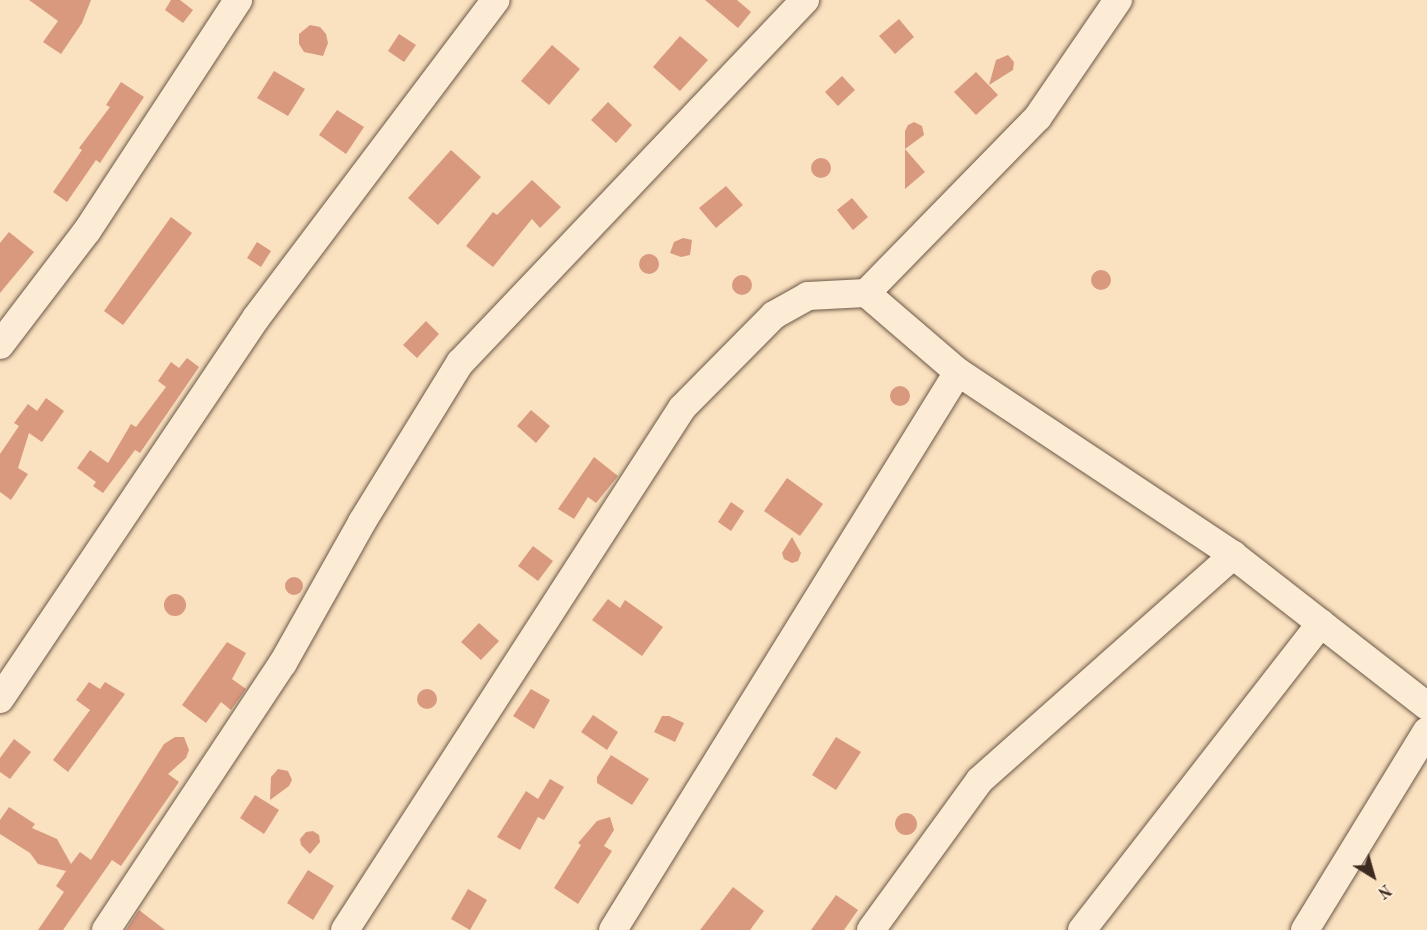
<!DOCTYPE html>
<html>
<head>
<meta charset="utf-8">
<style>
	body { margin:0 }
	#map { position:relative; width:1427px; height:930px; overflow:hidden; background:#fae1bf; font-family:"Old Standard TT",serif }
	div>[style] { position:absolute }
	[style*='--x'] { left:calc(var(--x)*1px); top:calc(var(--y)*1px); width:calc(var(--w)*1px); rotate:calc(var(--a)*1deg) }
	.building>* { inset:0; background:#d9997f }
	.round { border-radius:50% }
	.roads { filter:drop-shadow(0 0 2px #6d5848) drop-shadow(0 0 2px #6d5848) }
	.minor>* { height:28px; margin:-14px; padding:0 14px; transform-origin:14px; border-radius:14px; background:#fcecd5 }
	span { translate:-50% -50%; white-space:nowrap; text-align:center; line-height:1.15; -webkit-text-stroke:4.5px #fcecd5; paint-order:stroke }
	.north { position:absolute; left:1343px; top:846px; width:60px; height:60px; -webkit-text-stroke:4px #fcecd5; paint-order:stroke; rotate:143deg; font-size:16px; font-weight:700; line-height:24px; text-align:center; color:#3e2b20 }
	.north::after { content:''; display:block; margin:auto; width:21px; height:27px; background:#3e2b20; clip-path:polygon(50% 0,100% 100%,50% 72%,0 100%) }
</style>
</head>
<body>
<div id="map">
	<div class="building">
		<i style="clip-path:polygon(29px 0,91px 0,82px 23px,61px 54px,43px 42px,58px 21px)"></i>
		<i style="clip-path:polygon(171px 0,180px 0,193px 10px,183px 23px,165px 10px)"></i>
		<i style="clip-path:polygon(705px 0,737px 0,751px 12px,738px 28px)"></i>
		<i style="clip-path:polygon(899px 19px,914px 37px,895px 54px,879px 36px)"></i>
		<i style="clip-path:polygon(310px 25px,320px 27px,326px 34px,328px 43px,323px 56px,304px 52px,299px 44px,299px 34px)"></i>
		<i style="clip-path:polygon(399px 34px,416px 45px,404px 62px,388px 51px)"></i>
		<i style="clip-path:polygon(680px 36px,708px 60px,680px 91px,653px 67px)"></i>
		<i style="clip-path:polygon(552px 45px,580px 69px,549px 105px,521px 81px)"></i>
		<i style="clip-path:polygon(1008px 55px,1014px 62px,1013px 70px,989px 85px,996px 60px)"></i>
		<i style="clip-path:polygon(274px 71px,305px 89px,288px 116px,257px 98px)"></i>
		<i style="clip-path:polygon(976px 72px,998px 95px,976px 115px,954px 92px)"></i>
		<i style="clip-path:polygon(842px 76px,855px 90px,838px 106px,825px 92px)"></i>
		<i style="clip-path:polygon(121px 82px,144px 97px,100px 163px,96px 160px,67px 202px,53px 192px,82px 150px,79px 148px,110px 107px,106px 105px)"></i>
		<i style="clip-path:polygon(608px 102px,632px 125px,616px 143px,591px 120px)"></i>
		<i style="clip-path:polygon(337px 110px,364px 127px,346px 154px,319px 135px)"></i>
		<i style="clip-path:polygon(914px 122px,922px 126px,924px 135px,905px 149px,925px 172px,905px 189px,905px 131px,908px 125px)"></i>
		<i style="clip-path:polygon(451px 150px,481px 177px,438px 225px,408px 198px)"></i>
		<i class="round" style="left:811px;top:158px;width:20px;height:20px"></i>
		<i style="clip-path:polygon(532px 180px,561px 207px,540px 228px,532px 219px,493px 267px,466px 246px,493px 212px,497px 215px)"></i>
		<i style="clip-path:polygon(726px 186px,743px 205px,716px 228px,699px 208px)"></i>
		<i style="clip-path:polygon(852px 198px,868px 217px,853px 230px,837px 210px)"></i>
		<i style="clip-path:polygon(171px 217px,192px 233px,123px 325px,104px 311px)"></i>
		<i style="clip-path:polygon(9px 232px,34px 252px,0 293px,0 243px)"></i>
		<i style="clip-path:polygon(683px 238px,692px 240px,690px 255px,681px 257px,670px 253px,674px 242px)"></i>
		<i style="clip-path:polygon(257px 242px,271px 251px,261px 267px,247px 258px)"></i>
		<i class="round" style="left:639px;top:254px;width:20px;height:20px"></i>
		<i class="round" style="left:1091px;top:270px;width:20px;height:20px"></i>
		<i class="round" style="left:732px;top:275px;width:20px;height:20px"></i>
		<i style="clip-path:polygon(426px 321px,439px 334px,417px 358px,403px 345px)"></i>
		<i style="clip-path:polygon(187px 358px,199px 367px,140px 453px,135px 450px,103px 493px,93px 486px,96px 482px,77px 468px,90px 450px,108px 463px,131px 424px,136px 427px,166px 387px,158px 381px,171px 362px,179px 368px)"></i>
		<i class="round" style="left:890px;top:386px;width:20px;height:20px"></i>
		<i style="clip-path:polygon(46px 398px,64px 411px,42px 442px,29px 433px,18px 468px,28px 474px,11px 500px,0 492px,0 454px,19px 426px,14px 423px,28px 404px,37px 411px)"></i>
		<i style="clip-path:polygon(531px 410px,550px 426px,536px 443px,517px 426px)"></i>
		<i style="clip-path:polygon(594px 457px,618px 476px,596px 503px,588px 497px,574px 519px,558px 509px)"></i>
		<i style="clip-path:polygon(787px 478px,823px 504px,800px 536px,764px 511px)"></i>
		<i style="clip-path:polygon(731px 502px,744px 511px,731px 531px,718px 522px)"></i>
		<i style="clip-path:polygon(792px 537px,801px 553px,798px 561px,792px 563px,784px 559px,782px 553px)"></i>
		<i style="clip-path:polygon(533px 546px,553px 561px,538px 581px,518px 566px)"></i>
		<i class="round" style="left:285px;top:577px;width:18px;height:18px"></i>
		<i class="round" style="left:164px;top:594px;width:22px;height:22px"></i>
		<i style="clip-path:polygon(608px 599px,620px 608px,625px 600px,663px 627px,642px 656px,592px 620px)"></i>
		<i style="clip-path:polygon(479px 623px,499px 641px,481px 660px,461px 642px)"></i>
		<i style="clip-path:polygon(227px 642px,246px 653px,232px 679px,246px 689px,231px 710px,221px 702px,206px 723px,182px 705px)"></i>
		<i style="clip-path:polygon(89px 682px,100px 689px,105px 682px,125px 694px,68px 772px,53px 760px,90px 710px,76px 700px)"></i>
		<i class="round" style="left:417px;top:689px;width:20px;height:20px"></i>
		<i style="clip-path:polygon(531px 689px,550px 700px,534px 729px,513px 716px)"></i>
		<i style="clip-path:polygon(593px 715px,618px 732px,607px 750px,581px 732px)"></i>
		<i style="clip-path:polygon(662px 716px,669px 716px,684px 723px,675px 742px,654px 732px)"></i>
		<i style="clip-path:polygon(175px 737px,184px 737px,189px 750px,186px 758px,168px 774px,179px 782px,121px 866px,112px 860px,63px 930px,38px 930px,64px 892px,56px 886px,66px 871px,38px 864px,30px 853px,0 834px,0 820px,9px 807px,35px 824px,32px 828px,57px 839px,71px 864px,80px 852px,91px 860px,164px 744px)"></i>
		<i style="clip-path:polygon(836px 737px,861px 752px,836px 790px,812px 775px)"></i>
		<i style="clip-path:polygon(14px 739px,31px 752px,10px 779px,0 772px,0 758px)"></i>
		<i style="clip-path:polygon(611px 755px,649px 779px,632px 805px,597px 783px,597px 777px)"></i>
		<i style="clip-path:polygon(278px 769px,288px 771px,292px 780px,289px 786px,270px 800px,271px 777px)"></i>
		<i style="clip-path:polygon(550px 779px,564px 787px,544px 820px,538px 817px,520px 850px,497px 837px,526px 791px,538px 799px)"></i>
		<i style="clip-path:polygon(255px 795px,279px 810px,264px 834px,240px 818px)"></i>
		<i class="round" style="left:895px;top:813px;width:22px;height:22px"></i>
		<i style="clip-path:polygon(610px 817px,614px 830px,604px 846px,612px 851px,578px 904px,554px 888px,581px 845px,578px 843px,597px 821px)"></i>
		<i style="clip-path:polygon(313px 831px,319px 835px,320px 842px,310px 854px,301px 845px,300px 839px,306px 832px)"></i>
		<i style="clip-path:polygon(308px 870px,334px 886px,313px 920px,287px 903px)"></i>
		<i style="clip-path:polygon(733px 887px,764px 911px,750px 930px,700px 930px)"></i>
		<i style="clip-path:polygon(468px 889px,487px 900px,470px 930px,451px 919px)"></i>
		<i style="clip-path:polygon(836px 895px,858px 910px,844px 930px,811px 930px)"></i>
		<i style="clip-path:polygon(139px 910px,165px 930px,126px 930px)"></i>
	</div>
	<div class="roads">
		<div class="minor">
			<i style="--x:1118;--y:0;--w:142;--a:124.4"></i>
			<i style="--x:1038;--y:117;--w:246;--a:134.3"></i>
			<i style="--x:866;--y:293;--w:121;--a:40.7"></i>
			<i style="--x:958;--y:372;--w:330;--a:33.6"></i>
			<i style="--x:1233;--y:555;--w:246;--a:37.9"></i>
			<i style="--x:0;--y:345;--w:143;--a:-52.7"></i>
			<i style="--x:87;--y:231;--w:276;--a:-56.8"></i>
			<i style="--x:0;--y:699;--w:459;--a:-56.1"></i>
			<i style="--x:256;--y:318;--w:398;--a:-53"></i>
			<i style="--x:106;--y:930;--w:320;--a:-56.5"></i>
			<i style="--x:283;--y:663;--w:162;--a:-60.7"></i>
			<i style="--x:362;--y:522;--w:187;--a:-58.4"></i>
			<i style="--x:460;--y:363;--w:501;--a:-46.46"></i>
			<i style="--x:345;--y:930;--w:621;--a:-57.15"></i>
			<i style="--x:682;--y:408;--w:131;--a:-45.3"></i>
			<i style="--x:774;--y:315;--w:39;--a:-29"></i>
			<i style="--x:808;--y:296;--w:58;--a:-3"></i>
			<i style="--x:613;--y:930;--w:656;--a:-58.27"></i>
			<i style="--x:871;--y:930;--w:185;--a:-54"></i>
			<i style="--x:980;--y:780;--w:339;--a:-41.6"></i>
			<i style="--x:1082;--y:930;--w:389;--a:-52.1"></i>
			<i style="--x:1305;--y:930;--w:233;--a:-58.5"></i>
		</div>
	</div>
	<div class="north">N</div>
</div>
</body>
</html>
